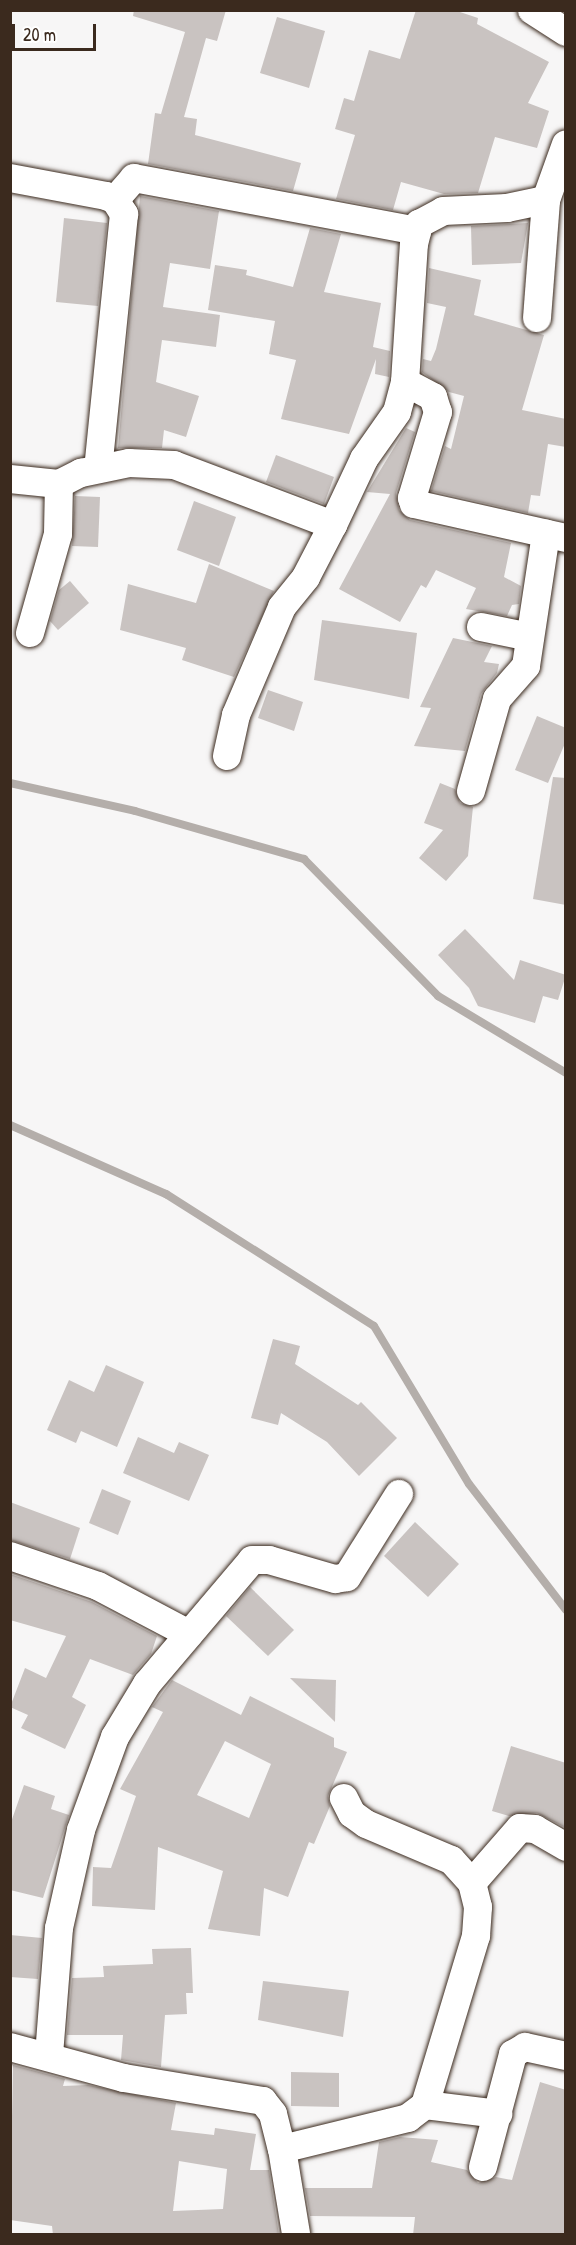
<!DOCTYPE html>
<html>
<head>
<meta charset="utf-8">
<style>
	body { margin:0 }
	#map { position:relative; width:576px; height:2245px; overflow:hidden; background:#f7f6f6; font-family:"Patrick Hand",sans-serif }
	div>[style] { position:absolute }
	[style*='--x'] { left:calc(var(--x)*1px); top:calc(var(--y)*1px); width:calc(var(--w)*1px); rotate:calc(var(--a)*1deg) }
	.stream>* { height:8px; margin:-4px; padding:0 4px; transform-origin:4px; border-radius:4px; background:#b4aeaa }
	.building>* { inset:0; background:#c9c3c1 }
	.roads { filter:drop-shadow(0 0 2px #3b2a1e) drop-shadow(0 0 2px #3b2a1e) }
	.minor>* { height:28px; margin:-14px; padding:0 14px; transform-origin:14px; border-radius:14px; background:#fff }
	span { translate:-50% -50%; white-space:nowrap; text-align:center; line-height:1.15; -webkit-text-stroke:4.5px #fff; paint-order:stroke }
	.frame { position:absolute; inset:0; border:12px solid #3b2a1e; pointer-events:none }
	.scale { position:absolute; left:12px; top:24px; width:84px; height:27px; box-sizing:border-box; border:3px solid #3b2a1e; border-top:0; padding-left:8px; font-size:18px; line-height:21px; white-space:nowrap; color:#3b2a1e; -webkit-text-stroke:4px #fff; paint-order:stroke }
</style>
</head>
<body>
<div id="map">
	<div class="stream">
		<i style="--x:10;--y:783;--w:128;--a:12.6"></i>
		<i style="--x:135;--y:811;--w:176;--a:15.9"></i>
		<i style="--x:304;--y:859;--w:192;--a:45.6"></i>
		<i style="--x:438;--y:996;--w:149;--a:31"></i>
		<i style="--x:10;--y:1125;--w:171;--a:23.9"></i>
		<i style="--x:166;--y:1194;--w:246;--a:32.4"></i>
		<i style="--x:374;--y:1326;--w:184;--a:59"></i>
		<i style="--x:469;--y:1484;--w:159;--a:52.4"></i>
	</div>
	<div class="building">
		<i style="clip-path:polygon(134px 10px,226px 10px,217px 41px,206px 38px,184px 117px,197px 119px,195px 135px,301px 163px,293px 191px,148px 164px,155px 113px,161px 114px,185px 32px,133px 16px)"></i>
		<i style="clip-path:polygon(416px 10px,454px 10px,478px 18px,477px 24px,549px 62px,528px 103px,549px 111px,537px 148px,495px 137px,478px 193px,444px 194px,401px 182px,393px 210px,336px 199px,355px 135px,335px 129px,344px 98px,354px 101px,369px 50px,400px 59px)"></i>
		<i style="clip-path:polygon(277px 17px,325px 31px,309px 88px,260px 73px)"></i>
		<i style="clip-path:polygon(140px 196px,219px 211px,210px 269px,170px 263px,163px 307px,220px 315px,216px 347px,162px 340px,156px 382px,199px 396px,186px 437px,164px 430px,162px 448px,118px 448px)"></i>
		<i style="clip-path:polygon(64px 218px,107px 223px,98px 306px,56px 302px)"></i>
		<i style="clip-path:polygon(528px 223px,521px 263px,472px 265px,471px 226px)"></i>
		<i style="clip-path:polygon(310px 228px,341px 234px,324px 292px,381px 303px,373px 347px,390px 351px,389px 377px,375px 374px,376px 359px,349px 434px,281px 419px,296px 360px,269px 354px,275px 321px,208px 310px,215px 265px,247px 270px,246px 275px,293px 287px)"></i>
		<i style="clip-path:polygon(429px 268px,481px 280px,474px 315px,544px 335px,522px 410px,566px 419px,566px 447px,548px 444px,540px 496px,531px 495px,528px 513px,431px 491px,445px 446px,451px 449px,464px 396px,449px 392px,422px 372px,423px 359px,431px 361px,436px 349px,446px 307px,427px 303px)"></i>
		<i style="clip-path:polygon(406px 428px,415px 432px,396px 493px,399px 510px,410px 520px,511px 543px,504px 577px,521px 586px,519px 604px,512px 605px,507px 616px,466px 609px,476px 588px,436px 570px,426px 588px,421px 585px,400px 622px,339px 589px,390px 494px,367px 492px)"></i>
		<i style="clip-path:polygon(276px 455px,334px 477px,324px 504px,266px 482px)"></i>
		<i style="clip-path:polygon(75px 496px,100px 497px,98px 547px,72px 546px)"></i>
		<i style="clip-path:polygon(194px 501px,236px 517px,219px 566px,177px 550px)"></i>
		<i style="clip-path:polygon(209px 564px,274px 591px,234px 677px,182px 660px,186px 648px,120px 630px,128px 584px,196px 603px)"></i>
		<i style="clip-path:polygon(70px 581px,89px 603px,58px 630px,50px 621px,59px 590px)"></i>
		<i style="clip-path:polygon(322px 620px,417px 633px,409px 699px,314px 680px)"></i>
		<i style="clip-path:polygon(453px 638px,492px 646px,484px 662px,499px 664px,497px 673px,481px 694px,465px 751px,414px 746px,431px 708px,420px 707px)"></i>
		<i style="clip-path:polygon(268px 690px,303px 702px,294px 731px,258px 718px)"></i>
		<i style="clip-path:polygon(537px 716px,566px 728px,566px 741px,548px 783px,515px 770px)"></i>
		<i style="clip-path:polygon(553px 777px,566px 778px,566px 905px,533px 899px)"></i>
		<i style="clip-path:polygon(440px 783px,455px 789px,460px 803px,473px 807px,468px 856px,446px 881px,419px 858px,443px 830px,424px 823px)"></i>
		<i style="clip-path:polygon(465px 929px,514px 980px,520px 960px,566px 975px,558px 1000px,543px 996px,535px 1023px,478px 1006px,469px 988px,438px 955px)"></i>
		<i style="clip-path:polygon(273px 1339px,300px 1346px,295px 1364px,358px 1405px,361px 1402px,397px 1438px,359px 1476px,327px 1442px,281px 1413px,278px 1425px,251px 1418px)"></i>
		<i style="clip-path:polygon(106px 1365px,144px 1382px,117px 1447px,81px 1431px,76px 1443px,47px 1430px,69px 1380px,94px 1392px)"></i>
		<i style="clip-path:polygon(138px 1437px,174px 1453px,179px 1442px,209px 1455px,189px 1501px,123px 1473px)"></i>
		<i style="clip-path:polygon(102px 1489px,131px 1501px,118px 1535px,89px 1523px)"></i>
		<i style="clip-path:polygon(10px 1502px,80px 1528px,70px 1559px,10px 1540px)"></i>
		<i style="clip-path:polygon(415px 1522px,459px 1564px,428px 1597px,384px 1556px)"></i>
		<i style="clip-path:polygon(10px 1574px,92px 1602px,157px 1636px,151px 1654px,133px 1675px,90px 1659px,72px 1697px,86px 1705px,65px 1749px,21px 1728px,28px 1715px,10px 1707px,25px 1668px,46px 1678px,66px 1636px,10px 1620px)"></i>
		<i style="clip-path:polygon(250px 1587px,294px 1630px,268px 1656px,226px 1616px)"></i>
		<i style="clip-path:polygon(290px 1678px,336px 1680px,335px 1722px)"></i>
		<i style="clip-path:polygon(evenodd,172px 1680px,241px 1715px,250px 1696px,334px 1738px,334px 1747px,347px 1752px,328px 1796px,330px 1806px,314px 1844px,309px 1842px,288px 1897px,264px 1888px,260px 1936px,208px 1929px,223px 1871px,158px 1847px,155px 1910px,92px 1906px,93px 1867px,111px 1868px,136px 1796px,120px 1789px,163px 1712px,152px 1707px,172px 1680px,225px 1741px,271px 1764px,249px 1818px,197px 1795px,225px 1741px)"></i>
		<i style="clip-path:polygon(511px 1746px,566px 1763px,566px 1828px,537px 1813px,509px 1816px,492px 1811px)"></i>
		<i style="clip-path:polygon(24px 1785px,55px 1796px,51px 1809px,69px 1815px,43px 1898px,10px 1890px,10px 1825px)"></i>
		<i style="clip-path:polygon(10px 1935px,42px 1938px,38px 1979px,10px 1977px)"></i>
		<i style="clip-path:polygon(191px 1948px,193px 1993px,186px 1993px,187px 2014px,165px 2015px,161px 2067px,121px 2060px,123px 2035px,67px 2035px,72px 1978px,104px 1977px,103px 1966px,153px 1964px,152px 1949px)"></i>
		<i style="clip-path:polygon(263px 1981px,349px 1991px,343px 2037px,258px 2020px)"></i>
		<i style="clip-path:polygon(evenodd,13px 2065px,65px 2079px,63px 2086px,88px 2085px,176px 2103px,171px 2130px,214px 2135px,215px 2128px,256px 2134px,250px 2170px,269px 2170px,279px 2235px,53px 2235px,52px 2226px,10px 2220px,13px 2065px,179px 2161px,227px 2169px,223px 2209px,173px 2211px,179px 2161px)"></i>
		<i style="clip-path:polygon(291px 2072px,339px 2073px,339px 2107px,291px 2106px)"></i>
		<i style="clip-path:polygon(540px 2082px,566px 2090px,566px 2235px,413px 2235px,415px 2217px,310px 2216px,305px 2188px,372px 2188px,379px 2142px,400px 2137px,438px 2140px,431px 2162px,467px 2170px,478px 2183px,496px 2177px,512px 2180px)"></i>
	</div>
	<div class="roads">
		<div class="minor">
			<i style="--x:532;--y:10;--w:40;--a:32.9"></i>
			<i style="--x:10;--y:178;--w:98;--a:10.6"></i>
			<i style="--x:106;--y:196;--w:10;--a:24"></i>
			<i style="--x:115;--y:200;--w:17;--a:57"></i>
			<i style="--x:124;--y:214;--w:256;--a:95.8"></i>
			<i style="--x:115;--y:200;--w:29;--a:-49"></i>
			<i style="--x:134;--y:178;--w:288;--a:10.6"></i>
			<i style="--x:537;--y:318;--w:118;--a:-85.6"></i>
			<i style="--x:405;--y:382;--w:32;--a:28"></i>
			<i style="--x:433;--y:397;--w:16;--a:72"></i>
			<i style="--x:438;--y:412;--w:90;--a:106.8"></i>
			<i style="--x:412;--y:498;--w:6;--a:72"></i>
			<i style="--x:414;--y:504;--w:156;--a:12.6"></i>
			<i style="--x:10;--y:479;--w:49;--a:5.8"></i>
			<i style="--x:59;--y:484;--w:25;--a:-27"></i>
			<i style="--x:81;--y:473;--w:49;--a:-11.8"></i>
			<i style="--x:129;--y:463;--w:45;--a:2.5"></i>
			<i style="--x:174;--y:465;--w:170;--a:20.7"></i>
			<i style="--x:333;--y:525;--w:73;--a:-64.8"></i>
			<i style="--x:364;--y:459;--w:57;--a:-54.9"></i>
			<i style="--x:397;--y:412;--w:31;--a:-75"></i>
			<i style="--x:405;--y:382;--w:138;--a:-86.3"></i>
			<i style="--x:414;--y:244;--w:21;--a:-76"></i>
			<i style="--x:419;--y:224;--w:27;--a:-28"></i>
			<i style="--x:443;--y:211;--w:64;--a:-2.7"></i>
			<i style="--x:507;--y:208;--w:40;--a:-12"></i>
			<i style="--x:546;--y:200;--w:59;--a:-70.3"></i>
			<i style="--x:481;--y:627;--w:50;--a:11.5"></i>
			<i style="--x:30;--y:633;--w:103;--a:-74.2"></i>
			<i style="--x:58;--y:534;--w:50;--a:-88.9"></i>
			<i style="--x:227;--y:756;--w:42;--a:-77.6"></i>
			<i style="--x:236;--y:715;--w:117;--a:-66.9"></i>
			<i style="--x:282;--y:607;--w:38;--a:-51"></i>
			<i style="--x:306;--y:577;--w:59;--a:-62.6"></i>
			<i style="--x:471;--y:791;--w:96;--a:-74.2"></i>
			<i style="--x:497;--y:699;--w:44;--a:-48.7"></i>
			<i style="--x:526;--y:666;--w:134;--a:-81.4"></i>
			<i style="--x:10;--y:1556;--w:93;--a:18.8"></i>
			<i style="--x:98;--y:1586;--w:103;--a:27.8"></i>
			<i style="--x:472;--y:1883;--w:73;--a:-48.9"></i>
			<i style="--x:520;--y:1828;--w:15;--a:4"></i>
			<i style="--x:535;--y:1829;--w:36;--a:30"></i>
			<i style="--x:10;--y:2047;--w:118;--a:15.2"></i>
			<i style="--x:124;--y:2078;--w:141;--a:9.4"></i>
			<i style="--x:263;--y:2101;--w:16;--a:52"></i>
			<i style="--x:273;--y:2114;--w:36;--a:76"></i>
			<i style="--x:282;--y:2149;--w:86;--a:80.6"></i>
			<i style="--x:49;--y:2055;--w:127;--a:-85.5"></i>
			<i style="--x:59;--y:1928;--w:100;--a:-77.3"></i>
			<i style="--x:81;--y:1830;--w:99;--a:-69.9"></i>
			<i style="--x:115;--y:1737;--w:62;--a:-58.9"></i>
			<i style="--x:147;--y:1684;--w:162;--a:-49.7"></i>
			<i style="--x:252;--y:1560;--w:17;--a:0"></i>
			<i style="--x:269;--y:1560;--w:69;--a:16.1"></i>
			<i style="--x:335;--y:1579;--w:12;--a:-9"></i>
			<i style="--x:347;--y:1577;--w:98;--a:-57.9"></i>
			<i style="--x:425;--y:2105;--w:74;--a:7"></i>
			<i style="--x:282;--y:2149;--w:130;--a:-13.8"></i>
			<i style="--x:408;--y:2118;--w:21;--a:-37"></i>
			<i style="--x:425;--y:2105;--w:177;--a:-73.2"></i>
			<i style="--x:476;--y:1936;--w:29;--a:-86"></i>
			<i style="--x:478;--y:1907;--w:25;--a:-104"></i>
			<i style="--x:472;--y:1883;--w:31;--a:-132"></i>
			<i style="--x:451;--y:1860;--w:92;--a:-157"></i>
			<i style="--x:366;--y:1824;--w:17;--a:-144"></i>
			<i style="--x:352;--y:1814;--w:18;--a:-117"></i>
			<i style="--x:483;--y:2167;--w:117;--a:-75.1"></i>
			<i style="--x:513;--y:2054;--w:14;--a:-30"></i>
			<i style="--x:525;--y:2047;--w:42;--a:12.4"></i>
		</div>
	</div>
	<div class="frame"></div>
	<div class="scale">20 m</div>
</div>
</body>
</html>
